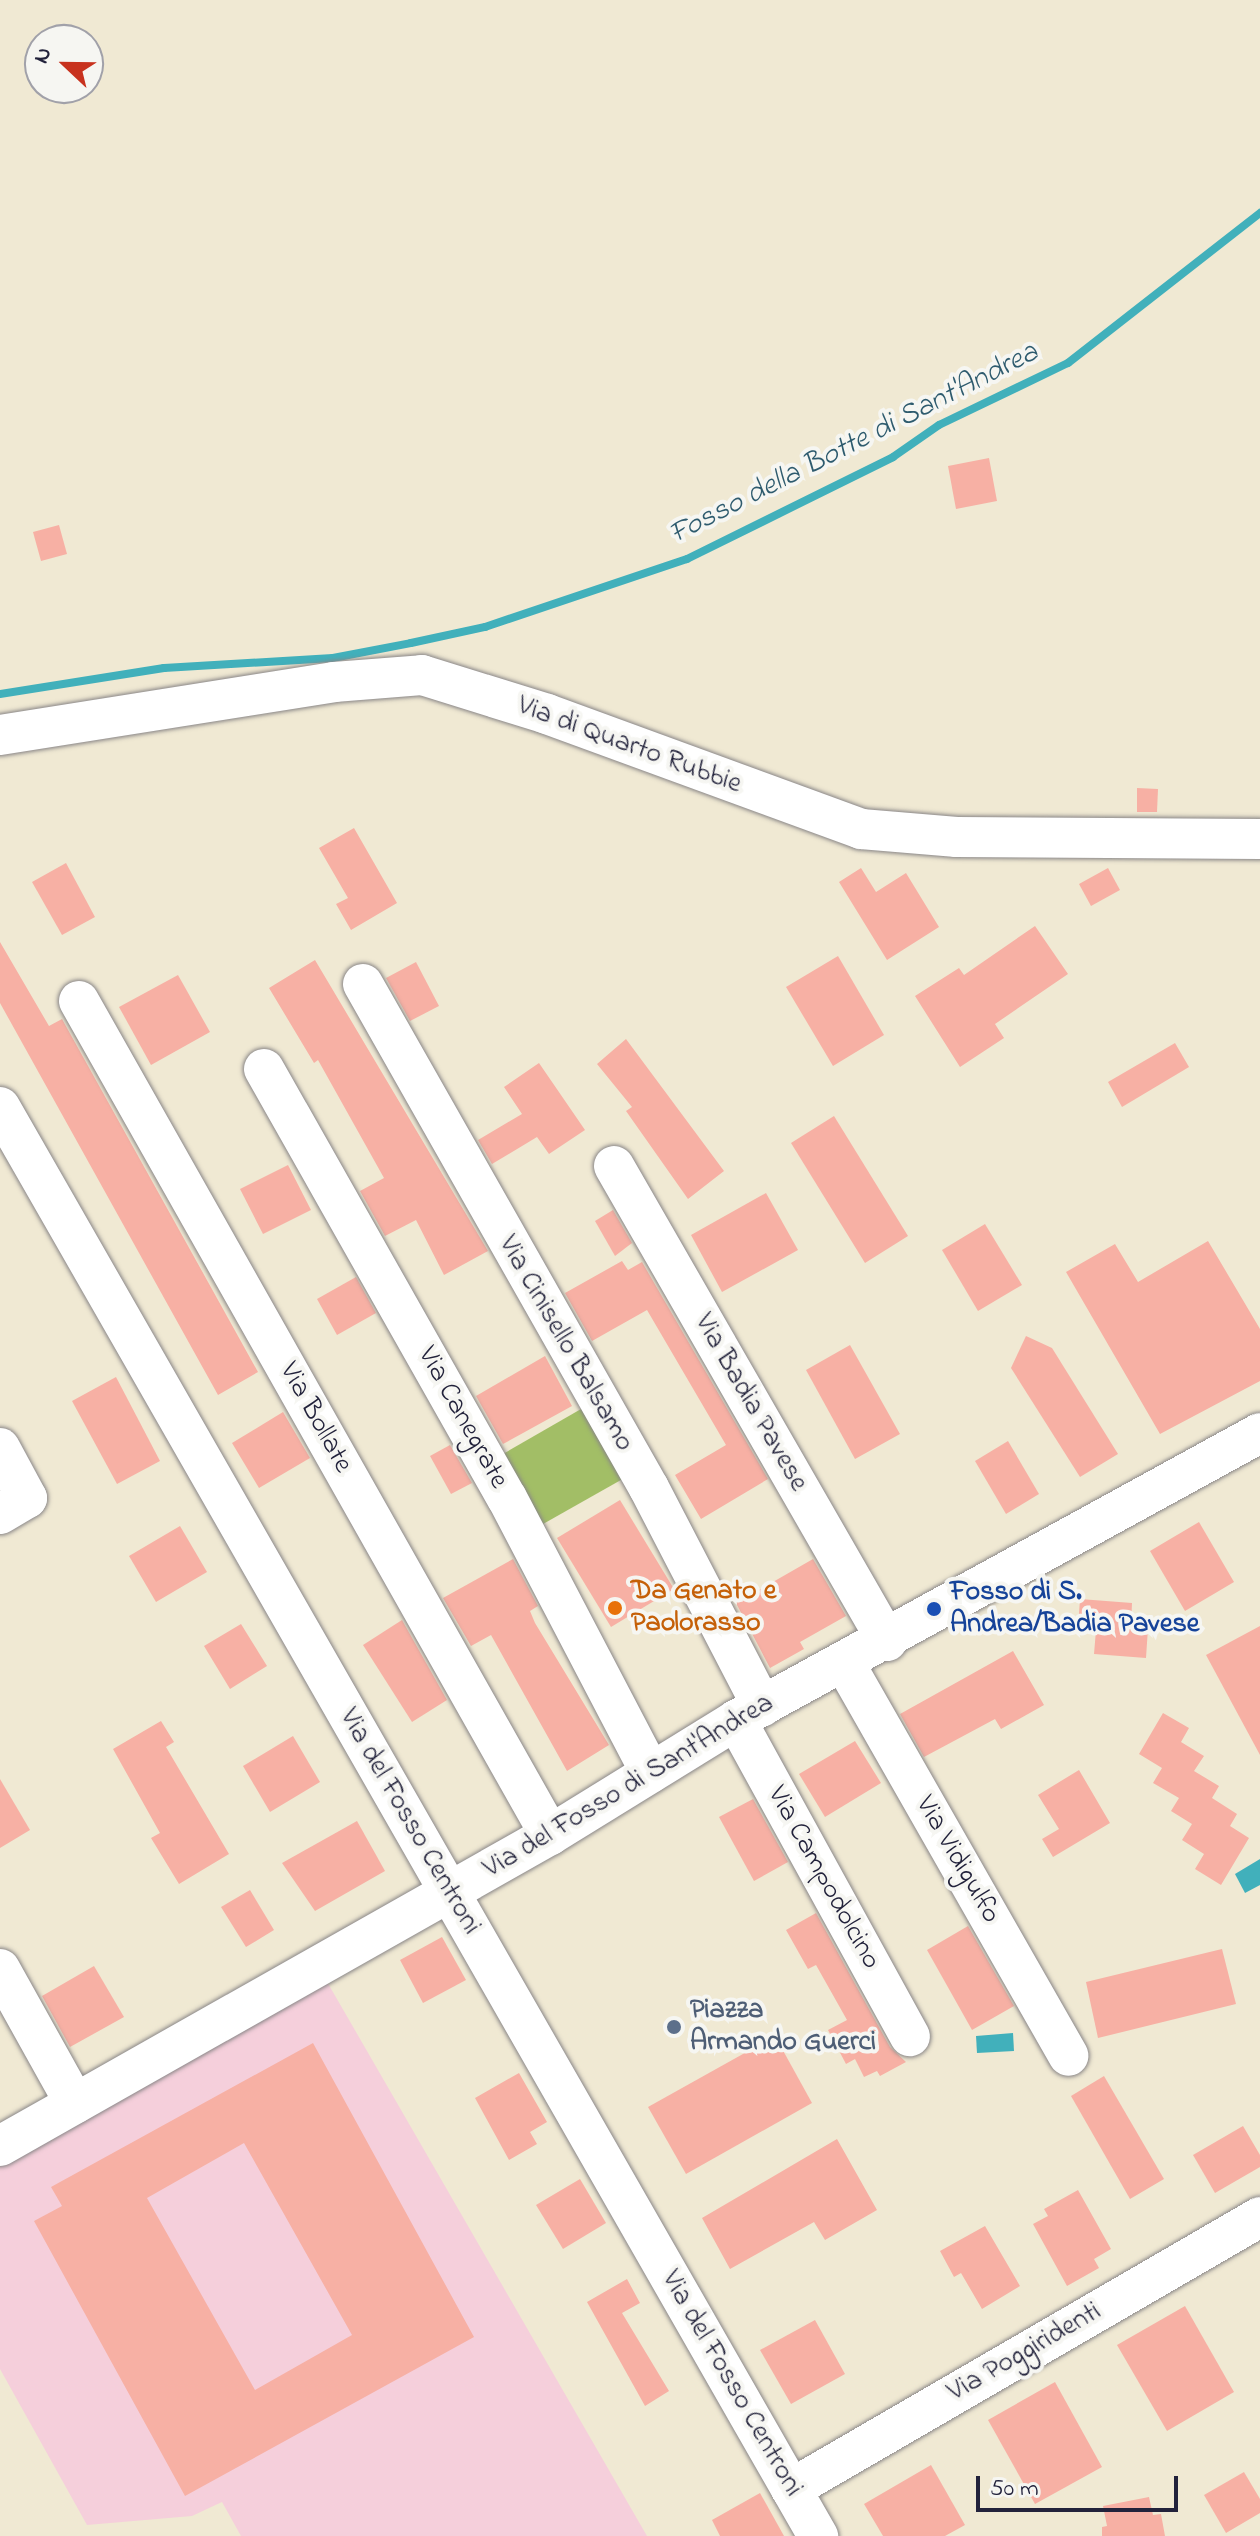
<!DOCTYPE html>
<html>
<head>
<meta charset="utf-8">
<style>
	body { margin:0 }
	#map { position:relative; width:1260px; height:2536px; overflow:hidden; background:#f0e9d3; font-family:"Indie Flower",sans-serif }
	div>[style] { position:absolute }
	[style*='--x'] { left:calc(var(--x)*1px); top:calc(var(--y)*1px); width:calc(var(--w)*1px); rotate:calc(var(--a)*1deg) }
	.built>* { inset:0; background:#f5cfdb }
	.green>* { inset:0; background:#a2be66 }
	.water>* { inset:0; background:#41b0bb }
	.stream>* { height:8px; margin:-4px; padding:0 4px; transform-origin:4px; border-radius:4px; background:#41b0bb }
	.building>* { inset:0; background:#f7b0a4 }
	.roads { filter:drop-shadow(0 0 2px #898687) drop-shadow(0 0 2px #898687) }
	.minor>* { height:40px; margin:-20px; padding:0 20px; transform-origin:20px; border-radius:20px; background:#fff }
	.dots>* { width:22px; height:22px; translate:-50% -50%; box-sizing:border-box; border:4px solid #f6f6f2; border-radius:50% }
	span { translate:-50% -50%; white-space:nowrap; text-align:center; line-height:1.15; -webkit-text-stroke:8px #f6f6f2; paint-order:stroke }
	.street-label { font-size:28px; color:#22223b }
	.food-label { font-size:28px; color:#c56008; font-weight:700 }
	.left { translate:0 -50%; text-align:left }
	.transit-label { font-size:28px; color:#164399; font-weight:700 }
	.service-label { font-size:28px; color:#4e5e75; font-weight:700 }
	.water-label { font-size:30px; color:#2e5b6e; font-style:italic }
	.north { position:absolute; left:24px; top:24px; width:80px; height:80px; box-sizing:border-box; background:#f6f6f2; border:2px solid #a1a1a9; border-radius:50%; rotate:292deg; font-size:22px; font-weight:700; line-height:32px; text-align:center; color:#22223b }
	.north::after { content:''; display:block; margin:auto; width:28px; height:36px; background:#c8321e; clip-path:polygon(50% 0,100% 100%,50% 72%,0 100%) }
	.scale { position:absolute; left:976px; top:2476px; width:202px; height:36px; box-sizing:border-box; border:4px solid #22223b; border-top:0; padding-left:10px; font-size:24px; line-height:28px; white-space:nowrap; color:#22223b; -webkit-text-stroke:6px #f6f6f2; paint-order:stroke }
</style>
</head>
<body>
<div id="map">
	<div class="built">
		<i style="clip-path:polygon(326px 1980px,647px 2536px,241px 2536px,222px 2502px,192px 2516px,87px 2525px,0 2369px,0 2162px)"></i>
	</div>
	<div class="green">
		<i style="clip-path:polygon(588px 1405px,628px 1476px,536px 1528px,496px 1458px)"></i>
	</div>
	<div class="water">
		<i style="clip-path:polygon(1260px 1859px,1260px 1885px,1245px 1893px,1235px 1874px)"></i>
		<i style="clip-path:polygon(1013px 2033px,1014px 2051px,977px 2053px,976px 2036px)"></i>
	</div>
	<div class="stream">
		<i style="--x:0;--y:694;--w:166;--a:-9"></i>
		<i style="--x:164;--y:668;--w:169;--a:-3.4"></i>
		<i style="--x:333;--y:658;--w:79;--a:-10.9"></i>
		<i style="--x:411;--y:643;--w:76;--a:-12.2"></i>
		<i style="--x:485;--y:627;--w:213;--a:-18.6"></i>
		<i style="--x:687;--y:559;--w:230;--a:-26.3"></i>
		<i style="--x:893;--y:457;--w:56;--a:-34.8"></i>
		<i style="--x:939;--y:425;--w:143;--a:-25.7"></i>
		<i style="--x:1068;--y:363;--w:244;--a:-38"></i>
	</div>
	<div class="building">
		<i style="clip-path:polygon(989px 458px,997px 501px,956px 509px,948px 466px)"></i>
		<i style="clip-path:polygon(59px 525px,67px 554px,41px 561px,33px 532px)"></i>
		<i style="clip-path:polygon(1137px 788px,1158px 789px,1157px 812px,1137px 812px)"></i>
		<i style="clip-path:polygon(354px 828px,397px 903px,351px 930px,336px 904px,348px 898px,319px 848px)"></i>
		<i style="clip-path:polygon(66px 863px,95px 917px,62px 935px,32px 882px)"></i>
		<i style="clip-path:polygon(861px 868px,876px 892px,906px 873px,939px 927px,887px 960px,839px 882px)"></i>
		<i style="clip-path:polygon(1108px 868px,1120px 890px,1091px 906px,1079px 884px)"></i>
		<i style="clip-path:polygon(1035px 926px,1068px 974px,995px 1024px,1004px 1038px,960px 1067px,915px 996px,959px 968px,964px 975px)"></i>
		<i style="clip-path:polygon(0 942px,49px 1026px,62px 1019px,258px 1372px,218px 1395px,0 1003px)"></i>
		<i style="clip-path:polygon(838px 956px,884px 1035px,833px 1066px,786px 987px)"></i>
		<i style="clip-path:polygon(315px 960px,488px 1251px,444px 1275px,416px 1220px,385px 1236px,360px 1191px,384px 1178px,318px 1060px,314px 1063px,269px 988px)"></i>
		<i style="clip-path:polygon(416px 962px,439px 1006px,410px 1021px,386px 978px)"></i>
		<i style="clip-path:polygon(178px 975px,210px 1032px,151px 1065px,119px 1007px)"></i>
		<i style="clip-path:polygon(626px 1039px,724px 1171px,688px 1199px,626px 1111px,632px 1107px,597px 1064px)"></i>
		<i style="clip-path:polygon(1175px 1043px,1189px 1067px,1122px 1107px,1108px 1082px)"></i>
		<i style="clip-path:polygon(539px 1063px,585px 1130px,549px 1154px,537px 1137px,492px 1164px,478px 1140px,522px 1114px,504px 1087px)"></i>
		<i style="clip-path:polygon(834px 1116px,908px 1236px,865px 1263px,791px 1143px)"></i>
		<i style="clip-path:polygon(288px 1165px,311px 1210px,263px 1234px,240px 1189px)"></i>
		<i style="clip-path:polygon(766px 1193px,798px 1250px,722px 1292px,691px 1235px)"></i>
		<i style="clip-path:polygon(613px 1210px,632px 1243px,615px 1256px,595px 1221px)"></i>
		<i style="clip-path:polygon(985px 1224px,1022px 1285px,978px 1311px,942px 1250px)"></i>
		<i style="clip-path:polygon(1208px 1241px,1260px 1329px,1260px 1381px,1160px 1434px,1066px 1272px,1115px 1244px,1138px 1282px)"></i>
		<i style="clip-path:polygon(622px 1261px,628px 1270px,642px 1262px,768px 1479px,701px 1519px,675px 1475px,726px 1445px,647px 1310px,592px 1341px,565px 1293px)"></i>
		<i style="clip-path:polygon(356px 1277px,376px 1313px,337px 1335px,317px 1299px)"></i>
		<i style="clip-path:polygon(1026px 1336px,1052px 1348px,1118px 1454px,1080px 1477px,1011px 1368px)"></i>
		<i style="clip-path:polygon(850px 1345px,900px 1434px,855px 1459px,806px 1370px)"></i>
		<i style="clip-path:polygon(545px 1356px,572px 1406px,503px 1444px,476px 1396px)"></i>
		<i style="clip-path:polygon(116px 1377px,160px 1461px,117px 1484px,72px 1401px)"></i>
		<i style="clip-path:polygon(283px 1412px,310px 1458px,259px 1488px,232px 1443px)"></i>
		<i style="clip-path:polygon(1008px 1441px,1039px 1494px,1006px 1514px,975px 1461px)"></i>
		<i style="clip-path:polygon(450px 1445px,472px 1483px,451px 1494px,430px 1456px)"></i>
		<i style="clip-path:polygon(620px 1500px,674px 1589px,611px 1627px,557px 1538px)"></i>
		<i style="clip-path:polygon(1199px 1522px,1234px 1582px,1185px 1611px,1150px 1551px)"></i>
		<i style="clip-path:polygon(180px 1526px,207px 1572px,156px 1602px,129px 1556px)"></i>
		<i style="clip-path:polygon(513px 1559px,538px 1606px,530px 1611px,535px 1623px,609px 1745px,567px 1771px,491px 1635px,471px 1646px,443px 1598px)"></i>
		<i style="clip-path:polygon(813px 1559px,846px 1616px,800px 1642px,804px 1649px,770px 1668px,736px 1603px)"></i>
		<i style="clip-path:polygon(1080px 1599px,1132px 1603px,1131px 1627px,1148px 1628px,1146px 1658px,1094px 1654px,1096px 1630px,1078px 1628px)"></i>
		<i style="clip-path:polygon(402px 1620px,447px 1700px,412px 1722px,363px 1645px)"></i>
		<i style="clip-path:polygon(241px 1624px,267px 1666px,230px 1689px,204px 1646px)"></i>
		<i style="clip-path:polygon(1260px 1626px,1260px 1755px,1206px 1655px)"></i>
		<i style="clip-path:polygon(1013px 1651px,1044px 1705px,1001px 1729px,995px 1719px,924px 1757px,900px 1714px)"></i>
		<i style="clip-path:polygon(1163px 1713px,1189px 1728px,1181px 1742px,1204px 1756px,1194px 1771px,1219px 1786px,1212px 1798px,1237px 1814px,1230px 1826px,1249px 1838px,1221px 1885px,1195px 1869px,1204px 1854px,1182px 1840px,1192px 1824px,1171px 1811px,1179px 1798px,1153px 1783px,1162px 1768px,1139px 1754px)"></i>
		<i style="clip-path:polygon(161px 1721px,174px 1742px,166px 1747px,229px 1854px,179px 1884px,151px 1838px,160px 1833px,113px 1749px)"></i>
		<i style="clip-path:polygon(293px 1736px,320px 1782px,270px 1812px,243px 1766px)"></i>
		<i style="clip-path:polygon(855px 1741px,881px 1783px,825px 1817px,799px 1774px)"></i>
		<i style="clip-path:polygon(1079px 1770px,1110px 1823px,1053px 1857px,1042px 1839px,1059px 1829px,1038px 1795px)"></i>
		<i style="clip-path:polygon(0 1779px,30px 1830px,0 1848px)"></i>
		<i style="clip-path:polygon(753px 1799px,788px 1862px,754px 1881px,719px 1817px)"></i>
		<i style="clip-path:polygon(357px 1821px,385px 1871px,315px 1911px,282px 1863px)"></i>
		<i style="clip-path:polygon(250px 1890px,274px 1930px,246px 1947px,221px 1907px)"></i>
		<i style="clip-path:polygon(816px 1913px,890px 2047px,906px 2062px,880px 2076px,877px 2071px,864px 2077px,855px 2059px,846px 2064px,828px 2030px,847px 2020px,816px 1965px,808px 1969px,786px 1930px)"></i>
		<i style="clip-path:polygon(968px 1926px,1014px 2006px,972px 2030px,927px 1950px)"></i>
		<i style="clip-path:polygon(442px 1937px,466px 1980px,423px 2003px,400px 1960px)"></i>
		<i style="clip-path:polygon(1222px 1949px,1236px 2004px,1098px 2038px,1086px 1982px)"></i>
		<i style="clip-path:polygon(94px 1966px,124px 2017px,70px 2047px,42px 1996px)"></i>
		<i style="clip-path:polygon(775px 2036px,812px 2103px,686px 2174px,648px 2107px)"></i>
		<i style="clip-path:polygon(evenodd,313px 2043px,474px 2337px,185px 2496px,34px 2221px,62px 2206px,51px 2187px,313px 2043px,244px 2143px,352px 2335px,255px 2390px,147px 2198px,244px 2143px)"></i>
		<i style="clip-path:polygon(519px 2073px,547px 2122px,530px 2132px,537px 2144px,509px 2160px,475px 2098px)"></i>
		<i style="clip-path:polygon(1104px 2076px,1164px 2179px,1130px 2199px,1071px 2096px)"></i>
		<i style="clip-path:polygon(1243px 2126px,1260px 2155px,1260px 2167px,1215px 2193px,1193px 2155px)"></i>
		<i style="clip-path:polygon(837px 2139px,877px 2210px,825px 2240px,814px 2222px,730px 2269px,702px 2218px)"></i>
		<i style="clip-path:polygon(580px 2179px,606px 2223px,563px 2249px,536px 2205px)"></i>
		<i style="clip-path:polygon(1078px 2190px,1111px 2249px,1094px 2259px,1099px 2268px,1067px 2286px,1033px 2224px,1048px 2216px,1044px 2209px)"></i>
		<i style="clip-path:polygon(985px 2226px,1020px 2286px,982px 2309px,961px 2273px,954px 2277px,940px 2251px)"></i>
		<i style="clip-path:polygon(627px 2279px,640px 2303px,622px 2313px,669px 2391px,645px 2406px,587px 2302px)"></i>
		<i style="clip-path:polygon(1185px 2306px,1234px 2392px,1167px 2431px,1117px 2345px)"></i>
		<i style="clip-path:polygon(815px 2320px,845px 2374px,791px 2404px,760px 2350px)"></i>
		<i style="clip-path:polygon(1055px 2382px,1102px 2467px,1035px 2504px,988px 2420px)"></i>
		<i style="clip-path:polygon(931px 2465px,965px 2525px,945px 2536px,883px 2536px,864px 2504px)"></i>
		<i style="clip-path:polygon(1244px 2472px,1260px 2499px,1260px 2513px,1226px 2533px,1204px 2495px)"></i>
		<i style="clip-path:polygon(760px 2493px,784px 2536px,720px 2536px,712px 2520px)"></i>
		<i style="clip-path:polygon(1149px 2497px,1153px 2515px,1161px 2514px,1165px 2536px,1102px 2536px,1102px 2527px,1107px 2526px,1103px 2506px)"></i>
	</div>
	<div class="roads">
		<div class="minor">
			<i style="--x:0;--y:735;--w:338;--a:-9"></i>
			<i style="--x:334;--y:682;--w:88;--a:-4.5"></i>
			<i style="--x:422;--y:675;--w:131;--a:17.3"></i>
			<i style="--x:547;--y:714;--w:334;--a:20.1"></i>
			<i style="--x:861;--y:829;--w:96;--a:4.8"></i>
			<i style="--x:957;--y:837;--w:303;--a:0.4"></i>
			<i style="--x:363;--y:984;--w:579;--a:60.43"></i>
			<i style="--x:649;--y:1488;--w:246;--a:62.6"></i>
			<i style="--x:79;--y:1001;--w:958;--a:60.54"></i>
			<i style="--x:264;--y:1069;--w:493;--a:60.5"></i>
			<i style="--x:507;--y:1498;--w:310;--a:62.4"></i>
			<i style="--x:0;--y:1107;--w:1647;--a:60.21"></i>
			<i style="--x:614;--y:1166;--w:548;--a:60.11"></i>
			<i style="--x:0;--y:1448;--w:57;--a:61.6"></i>
			<i style="--x:27;--y:1498;--w:31;--a:149"></i>
			<i style="--x:845;--y:1664;--w:451;--a:60.3"></i>
			<i style="--x:736;--y:1720;--w:361;--a:61.2"></i>
			<i style="--x:0;--y:1969;--w:154;--a:60.9"></i>
			<i style="--x:0;--y:2146;--w:632;--a:-29.49"></i>
			<i style="--x:550;--y:1835;--w:219;--a:-31.7"></i>
			<i style="--x:736;--y:1720;--w:597;--a:-28.71"></i>
			<i style="--x:791;--y:2489;--w:542;--a:-30.11"></i>
		</div>
	</div>
	<div class="dots">
		<i style="left:615px;top:1608px;background:#e8710a"></i>
		<i style="left:934px;top:1609px;background:#1a4fb4"></i>
		<i style="left:674px;top:2027px;background:#5c6f8a"></i>
	</div>
	<div class="street-label">
		<span style="left:629px;top:746px;rotate:20deg">Via di Quarto Rubbie</span>
		<span style="left:565px;top:1344px;rotate:60deg">Via Cinisello Balsamo</span>
		<span style="left:750px;top:1403px;rotate:60deg">Via Badia Pavese</span>
		<span style="left:315px;top:1418px;rotate:61deg">Via Bollate</span>
		<span style="left:462px;top:1418px;rotate:61deg">Via Canegrate</span>
		<span style="left:629px;top:1787px;rotate:-31deg">Via del Fosso di Sant'Andrea</span>
		<span style="left:409px;top:1822px;rotate:60deg">Via del Fosso Centroni</span>
		<span style="left:957px;top:1860px;rotate:60deg">Via Vidigulfo</span>
		<span style="left:823px;top:1878px;rotate:61deg">Via Campodolcino</span>
		<span style="left:1025px;top:2353px;rotate:-30deg">Via Poggiridenti</span>
		<span style="left:731px;top:2384px;rotate:60deg">Via del Fosso Centroni</span>
	</div>
	<div class="food-label">
		<span class="left" style="left:631px;top:1608px">Da Genato e<br>Paolorasso</span>
	</div>
	<div class="transit-label">
		<span class="left" style="left:950px;top:1609px">Fosso di S.<br>Andrea/Badia Pavese</span>
	</div>
	<div class="service-label">
		<span class="left" style="left:690px;top:2027px">Piazza<br>Armando Guerci</span>
	</div>
	<div class="water-label">
		<span style="left:854px;top:444px;rotate:-27deg">Fosso della Botte di Sant'Andrea</span>
	</div>
	<div class="north">N</div>
	<div class="scale">50 m</div>
</div>
</body>
</html>
